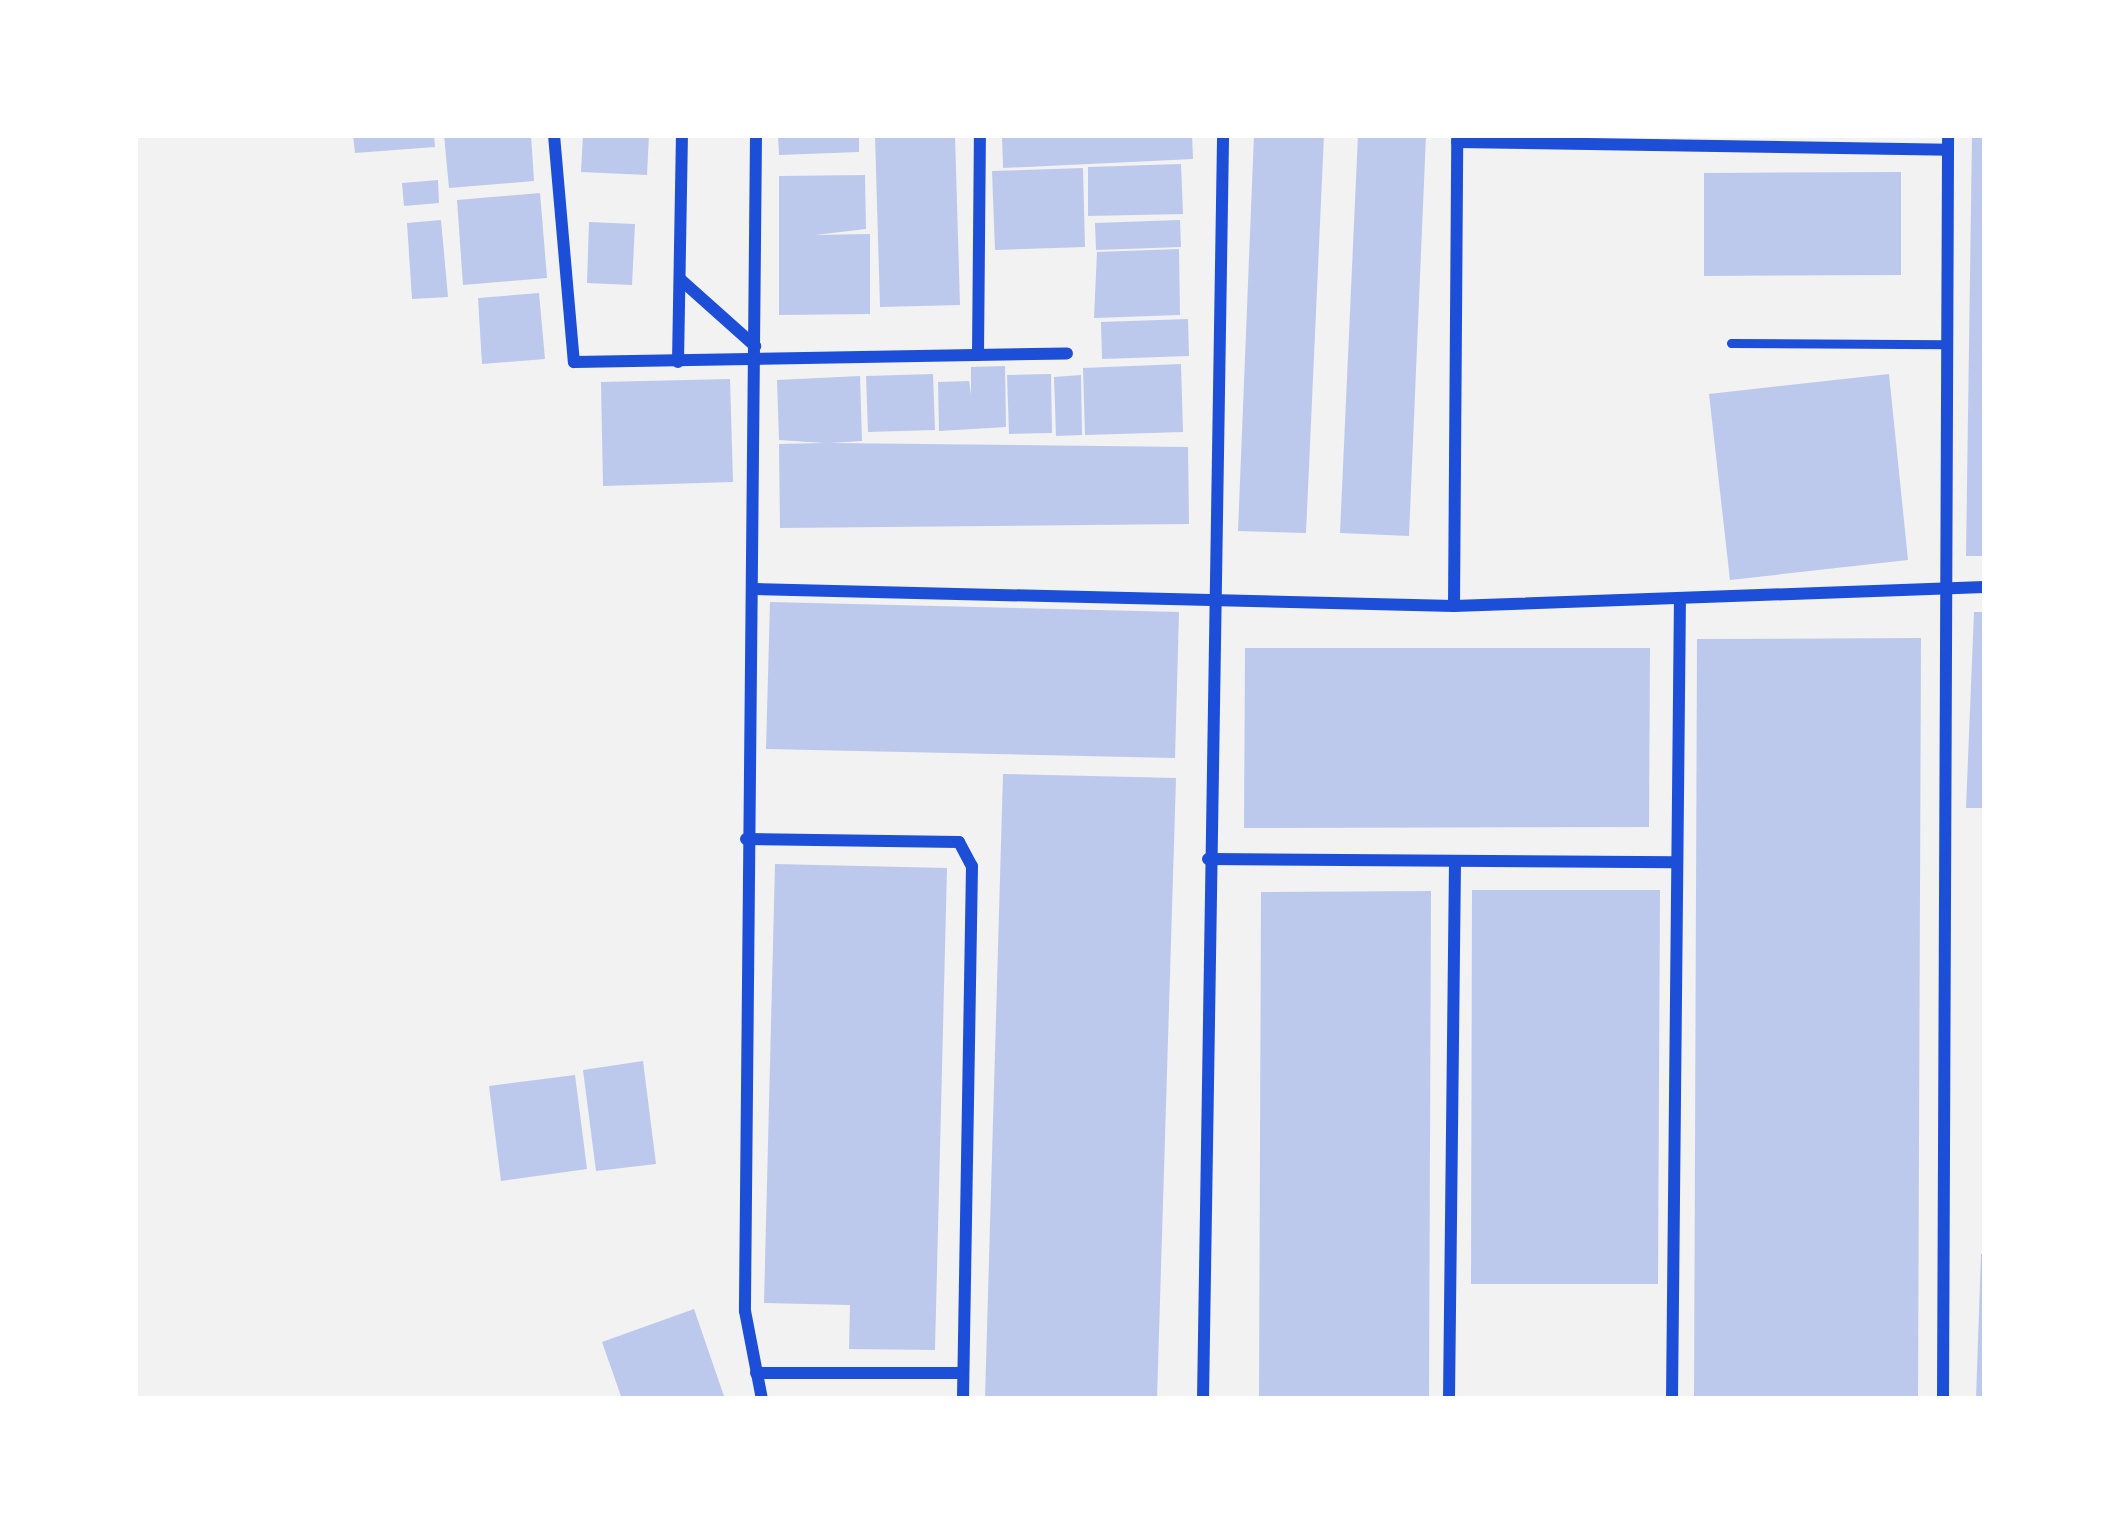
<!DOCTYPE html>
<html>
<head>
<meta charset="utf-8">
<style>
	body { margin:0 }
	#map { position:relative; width:2120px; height:1534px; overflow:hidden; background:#f2f2f2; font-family:Overpass,sans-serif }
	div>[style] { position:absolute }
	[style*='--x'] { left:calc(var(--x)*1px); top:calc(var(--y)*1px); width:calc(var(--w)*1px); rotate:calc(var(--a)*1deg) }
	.building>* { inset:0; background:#bdc9ec }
	.service>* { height:9px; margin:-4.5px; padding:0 4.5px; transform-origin:4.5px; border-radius:4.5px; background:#1d4ed8 }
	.minor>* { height:12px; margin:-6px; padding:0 6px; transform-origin:6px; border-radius:6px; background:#1d4ed8 }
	span { translate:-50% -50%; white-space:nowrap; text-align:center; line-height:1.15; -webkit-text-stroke:12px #fff; paint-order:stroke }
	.frame { position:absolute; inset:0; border:138px solid #fff; pointer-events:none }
</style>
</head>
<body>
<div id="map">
	<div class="building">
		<i style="clip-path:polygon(353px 135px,434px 135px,435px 147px,355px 153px)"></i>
		<i style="clip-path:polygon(444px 135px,531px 135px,534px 181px,449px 188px)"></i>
		<i style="clip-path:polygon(583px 135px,649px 135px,647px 175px,581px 172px)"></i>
		<i style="clip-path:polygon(778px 135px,859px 135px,859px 152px,779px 155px)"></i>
		<i style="clip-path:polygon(875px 135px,955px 135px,960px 305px,880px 307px)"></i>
		<i style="clip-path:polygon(1002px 135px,1192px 135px,1193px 159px,1003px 168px)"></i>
		<i style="clip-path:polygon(1254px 135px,1324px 135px,1306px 533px,1238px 531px)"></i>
		<i style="clip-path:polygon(1358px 135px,1426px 135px,1409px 536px,1340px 533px)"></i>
		<i style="clip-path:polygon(1972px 135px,1985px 135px,1985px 556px,1966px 556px)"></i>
		<i style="clip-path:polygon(1181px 164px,1183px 214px,1088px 216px,1088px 167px)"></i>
		<i style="clip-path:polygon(1083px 168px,1085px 247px,995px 250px,992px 171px)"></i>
		<i style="clip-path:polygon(1901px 172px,1901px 275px,1704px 276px,1704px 173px)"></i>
		<i style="clip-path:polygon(865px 175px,866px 229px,815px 235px,870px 234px,870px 314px,779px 315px,779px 176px)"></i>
		<i style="clip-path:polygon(438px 180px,439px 203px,404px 206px,402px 183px)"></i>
		<i style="clip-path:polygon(540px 193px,547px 278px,463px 285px,457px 200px)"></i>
		<i style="clip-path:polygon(441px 220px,448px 297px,412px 299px,407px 223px)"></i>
		<i style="clip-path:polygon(1180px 220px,1181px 247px,1096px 250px,1095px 223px)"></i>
		<i style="clip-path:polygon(589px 222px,635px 224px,632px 285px,587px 283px)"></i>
		<i style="clip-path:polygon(1179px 249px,1180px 315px,1094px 318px,1097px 252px)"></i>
		<i style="clip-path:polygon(539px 293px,545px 359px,482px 364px,478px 298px)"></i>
		<i style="clip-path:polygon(1188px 319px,1189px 356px,1102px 359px,1101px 322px)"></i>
		<i style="clip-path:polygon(1181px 364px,1183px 432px,1085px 435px,1083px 368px)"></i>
		<i style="clip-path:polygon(1005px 366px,1006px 427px,939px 431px,938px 382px,969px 381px,971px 395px,971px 367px)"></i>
		<i style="clip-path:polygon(933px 374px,935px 430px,868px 432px,866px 376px)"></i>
		<i style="clip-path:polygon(1051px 374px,1052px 433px,1009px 434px,1007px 375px)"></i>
		<i style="clip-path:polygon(1889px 374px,1908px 560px,1730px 580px,1709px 394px)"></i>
		<i style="clip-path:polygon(1081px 375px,1082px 435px,1056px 436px,1054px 377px)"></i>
		<i style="clip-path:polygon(860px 376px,862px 441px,830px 443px,1188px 447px,1189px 524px,780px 528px,779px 444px,824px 443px,779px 440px,777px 380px)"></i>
		<i style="clip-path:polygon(730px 379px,733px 482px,603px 486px,601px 382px)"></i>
		<i style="clip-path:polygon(770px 602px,1179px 612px,1175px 758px,766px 749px)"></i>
		<i style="clip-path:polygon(1974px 612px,1985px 612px,1985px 808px,1966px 808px)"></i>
		<i style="clip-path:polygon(1921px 638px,1918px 1399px,1694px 1399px,1697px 639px)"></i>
		<i style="clip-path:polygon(1245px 648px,1650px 648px,1649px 827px,1244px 828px)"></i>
		<i style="clip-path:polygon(1003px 774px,1176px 778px,1157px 1399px,985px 1399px)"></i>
		<i style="clip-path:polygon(775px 864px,947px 868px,935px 1350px,849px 1349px,850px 1305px,764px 1303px)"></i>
		<i style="clip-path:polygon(1472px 890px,1660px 890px,1658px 1284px,1471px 1284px)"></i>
		<i style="clip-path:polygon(1431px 891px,1429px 1399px,1259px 1399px,1261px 892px)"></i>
		<i style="clip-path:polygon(643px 1061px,656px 1164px,596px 1171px,583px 1070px)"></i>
		<i style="clip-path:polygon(575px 1075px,587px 1169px,501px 1181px,489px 1086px)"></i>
		<i style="clip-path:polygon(1985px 1254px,1985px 1399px,1976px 1399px,1981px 1254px)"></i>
		<i style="clip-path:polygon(694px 1309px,725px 1399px,622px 1399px,602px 1342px)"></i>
	</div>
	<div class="service">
		<i style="--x:1731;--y:343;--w:215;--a:0.3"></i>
	</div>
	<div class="minor">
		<i style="--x:554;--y:135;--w:228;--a:85"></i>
		<i style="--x:574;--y:362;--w:493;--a:-1"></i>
		<i style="--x:756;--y:135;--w:1176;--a:90.54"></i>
		<i style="--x:745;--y:1311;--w:90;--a:79.1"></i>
		<i style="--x:1457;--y:142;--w:491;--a:0.9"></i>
		<i style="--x:680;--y:279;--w:101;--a:41.8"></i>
		<i style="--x:978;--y:355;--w:220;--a:-89.5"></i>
		<i style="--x:678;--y:362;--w:227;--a:-89"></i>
		<i style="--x:755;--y:589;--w:699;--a:1.39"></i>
		<i style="--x:1454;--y:606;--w:531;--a:-2.05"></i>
		<i style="--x:1454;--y:606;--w:470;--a:-89.6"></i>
		<i style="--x:746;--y:839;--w:213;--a:0.8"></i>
		<i style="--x:959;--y:842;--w:27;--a:62"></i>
		<i style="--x:972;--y:866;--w:533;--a:90.97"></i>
		<i style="--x:1208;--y:859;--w:468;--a:0.4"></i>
		<i style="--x:756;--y:1373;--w:206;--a:0"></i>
		<i style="--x:1203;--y:1399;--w:1264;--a:-89.09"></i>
		<i style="--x:1449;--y:1399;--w:537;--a:-89.36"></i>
		<i style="--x:1672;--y:1399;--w:801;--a:-89.43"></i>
		<i style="--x:1943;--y:1399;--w:1264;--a:-89.77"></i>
	</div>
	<div class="frame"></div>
</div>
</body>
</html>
